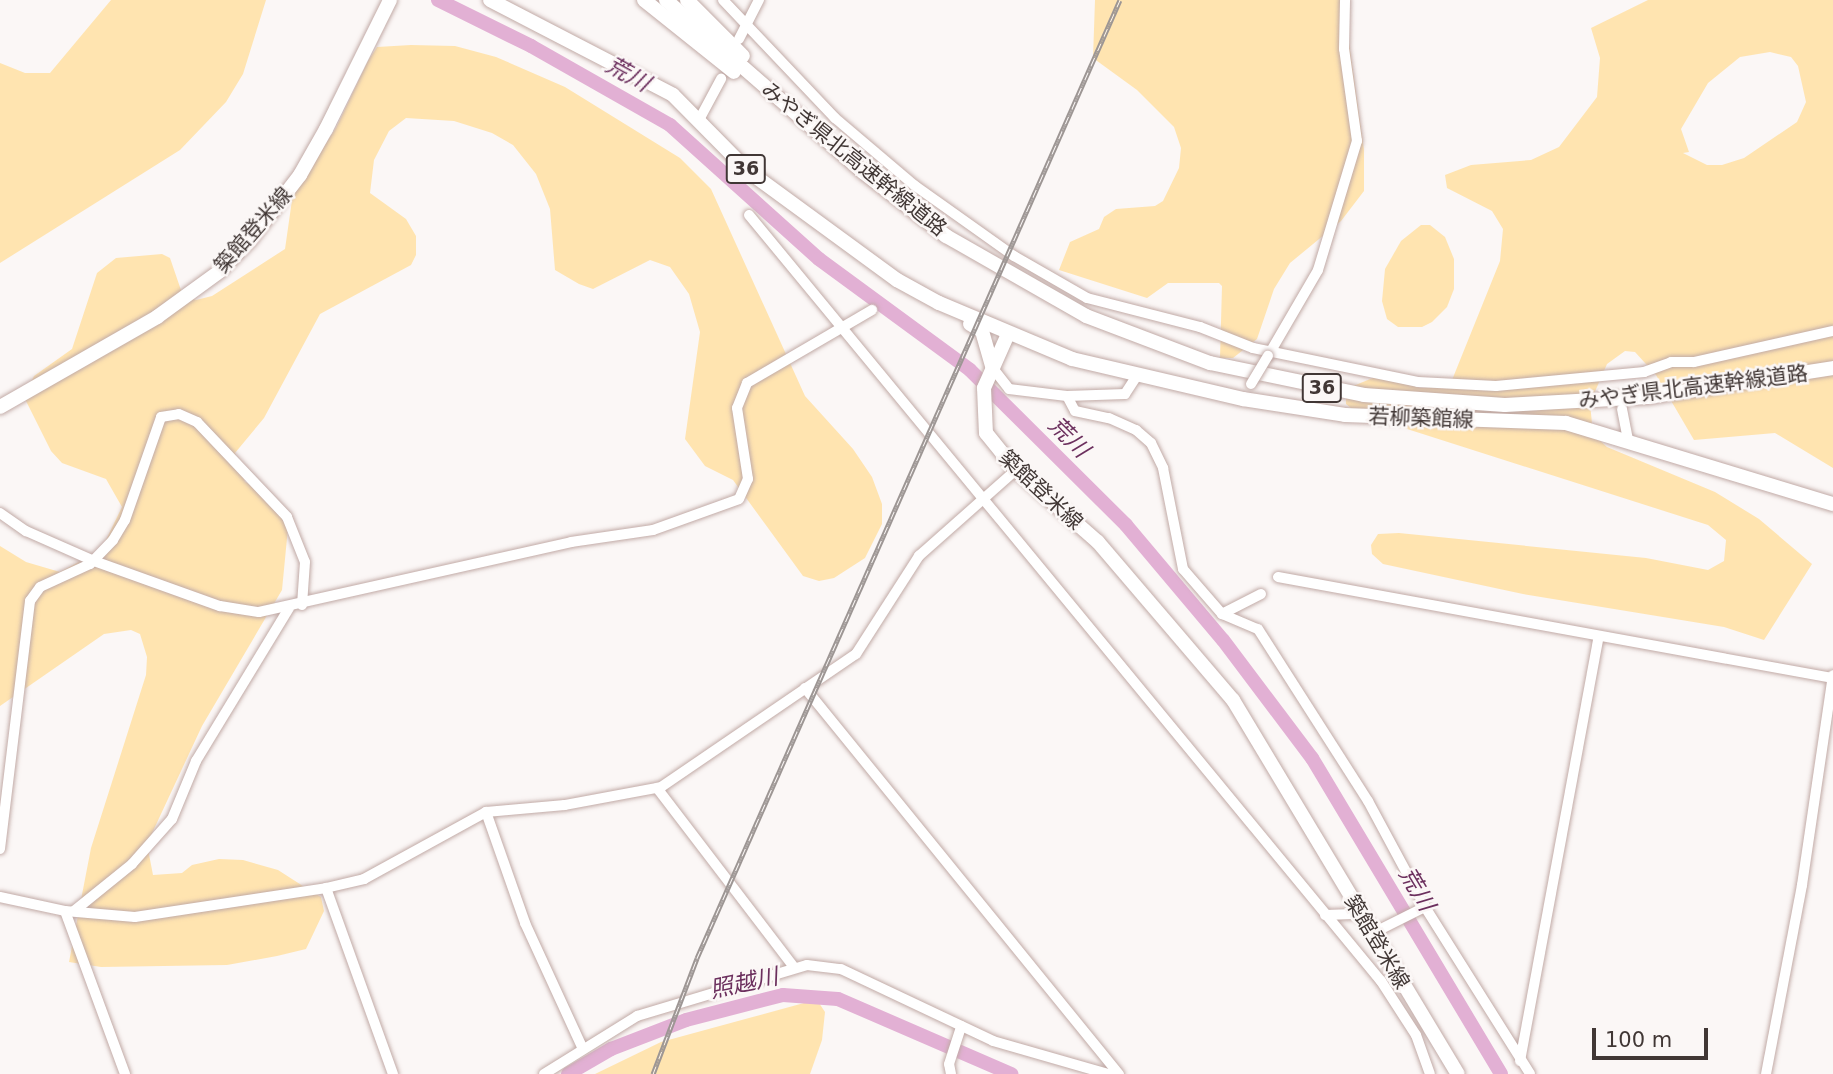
<!DOCTYPE html>
<html>
<head>
<meta charset="utf-8">
<style>
	body { margin:0 }
	#map { position:relative; width:1833px; height:1074px; overflow:hidden; background:#fbf7f6; font-family:"DejaVu Sans","Noto Sans JP",sans-serif }
	div>[style] { position:absolute }
	[style*='--x'] { left:calc(var(--x)*1px); top:calc(var(--y)*1px); width:calc(var(--w)*1px); rotate:calc(var(--a)*1deg) }
	.green>* { inset:0; background:#ffe4b0 }
	.river>* { height:14px; margin:-7px; padding:0 7px; transform-origin:7px; border-radius:7px; background:#e2b0d4 }
	.roads { filter:drop-shadow(0 0 2px #c1aaa6) drop-shadow(0 0 2px #c1aaa6) }
	.minor>* { height:10px; margin:-5px; padding:0 5px; transform-origin:5px; border-radius:5px; background:#fff }
	.major>* { height:14px; margin:-7px; padding:0 7px; transform-origin:7px; border-radius:7px; background:#fff }
	.rail>* { height:5px; margin-top:-2.5px; transform-origin:0; background:repeating-linear-gradient(90deg,#fbf7f6 0 8px,#9d9694 0 16px); box-sizing:border-box; border-block:2px solid #9d9694 }
	.bridges { filter:drop-shadow(0 0 2px #c1aaa6) drop-shadow(0 0 2px #c1aaa6) }
	.minor-bridge>* { height:10px; margin:-5px; padding:0 5px; transform-origin:5px; border-radius:5px; background:#fff }
	span { translate:-50% -50%; white-space:nowrap; text-align:center; line-height:1.15; -webkit-text-stroke:5px #fbf7f6; paint-order:stroke }
	.shield-label span { padding:2px 5px; background:#fbf7f6; border:2px solid; border-radius:5px; -webkit-text-stroke-width:0 }
	.shield-label { font-size:19px; color:#413735; font-weight:700 }
	.street-label { font-size:21px; color:#413735 }
	.water-label { font-size:23px; color:#6c305e; font-style:italic }
	.scale { position:absolute; left:1592px; top:1028px; width:116px; height:32px; box-sizing:border-box; border:4px solid #413735; border-top:0; padding-left:9px; font-size:21px; line-height:24px; white-space:nowrap; color:#413735; -webkit-text-stroke:5px #fbf7f6; paint-order:stroke }
</style>
</head>
<body>
<div id="map">
	<div class="green">
		<i style="clip-path:polygon(111px 0,266px 0,243px 74px,226px 102px,180px 150px,0 263px,0 63px,25px 73px,50px 73px)"></i>
		<i style="clip-path:polygon(1095px 0,1343px 0,1364px 150px,1364px 191px,1341px 221px,1290px 263px,1274px 289px,1257px 339px,1233px 358px,1220px 358px,1222px 286px,1219px 283px,1168px 283px,1147px 298px,1059px 270px,1070px 242px,1099px 229px,1104px 217px,1116px 209px,1155px 206px,1163px 201px,1179px 168px,1181px 148px,1174px 127px,1137px 90px,1093px 58px)"></i>
		<i style="clip-path:polygon(evenodd,1648px 0,1833px 0,1833px 468px,1775px 433px,1694px 440px,1656px 375px,1635px 352px,1625px 351px,1607px 364px,1590px 403px,1593px 434px,1607px 447px,1715px 492px,1759px 519px,1812px 564px,1764px 640px,1724px 627px,1523px 594px,1383px 564px,1372px 554px,1371px 545px,1378px 534px,1399px 533px,1646px 558px,1708px 570px,1724px 561px,1726px 540px,1708px 525px,1357px 413px,1346px 404px,1346px 389px,1375px 377px,1421px 388px,1450px 385px,1500px 261px,1503px 229px,1492px 211px,1447px 188px,1445px 175px,1471px 165px,1531px 160px,1559px 147px,1597px 97px,1600px 58px,1591px 28px,1648px 0,1770px 52px,1791px 57px,1798px 66px,1806px 102px,1797px 122px,1744px 158px,1722px 165px,1707px 165px,1683px 153px,1689px 152px,1681px 129px,1708px 83px,1740px 57px,1770px 52px)"></i>
		<i style="clip-path:polygon(411px 45px,455px 46px,496px 57px,565px 87px,680px 158px,711px 189px,805px 396px,853px 449px,872px 477px,882px 504px,882px 524px,865px 558px,834px 578px,819px 581px,803px 576px,733px 480px,705px 466px,685px 439px,700px 332px,689px 294px,670px 267px,650px 260px,593px 289px,579px 284px,555px 270px,550px 209px,536px 174px,513px 145px,492px 133px,454px 121px,406px 118px,389px 131px,374px 160px,370px 193px,406px 219px,416px 236px,416px 255px,411px 265px,320px 314px,264px 418px,235px 453px,245px 482px,267px 491px,288px 528px,282px 590px,202px 726px,147px 844px,153px 875px,182px 873px,192px 865px,219px 859px,243px 860px,278px 870px,306px 888px,321px 897px,324px 911px,306px 949px,277px 956px,227px 965px,101px 967px,69px 962px,91px 848px,146px 675px,147px 657px,140px 634px,131px 630px,104px 634px,0 706px,0 546px,26px 562px,60px 572px,101px 550px,122px 507px,106px 479px,62px 463px,51px 451px,26px 401px,26px 392px,34px 376px,72px 349px,97px 273px,116px 258px,162px 254px,170px 258px,183px 296px,196px 300px,212px 296px,285px 249px,293px 193px,336px 128px,368px 61px,377px 47px)"></i>
		<i style="clip-path:polygon(1421px 225px,1430px 225px,1445px 237px,1454px 259px,1454px 289px,1447px 307px,1432px 322px,1422px 327px,1398px 327px,1387px 319px,1382px 301px,1385px 269px,1401px 241px)"></i>
		<i style="clip-path:polygon(804px 1003px,819px 1003px,825px 1012px,822px 1040px,810px 1074px,595px 1074px,661px 1042px)"></i>
	</div>
	<div class="river">
		<i style="--x:438;--y:0;--w:104;--a:26.3"></i>
		<i style="--x:531;--y:46;--w:160;--a:29.6"></i>
		<i style="--x:670;--y:125;--w:200;--a:42"></i>
		<i style="--x:819;--y:259;--w:187;--a:36.3"></i>
		<i style="--x:970;--y:370;--w:220;--a:44.8"></i>
		<i style="--x:1126;--y:525;--w:150;--a:49.9"></i>
		<i style="--x:1223;--y:640;--w:148;--a:53"></i>
		<i style="--x:1312;--y:758;--w:368;--a:59.1"></i>
		<i style="--x:568;--y:1074;--w:50;--a:-30.2"></i>
		<i style="--x:611;--y:1049;--w:80;--a:-21.1"></i>
		<i style="--x:686;--y:1020;--w:100;--a:-14.5"></i>
		<i style="--x:783;--y:995;--w:55;--a:4.2"></i>
		<i style="--x:838;--y:999;--w:189;--a:23.4"></i>
	</div>
	<div class="roads">
		<div class="minor">
			<i style="--x:723;--y:0;--w:163;--a:46.5"></i>
			<i style="--x:835;--y:118;--w:104;--a:40.3"></i>
			<i style="--x:914;--y:185;--w:123;--a:35.4"></i>
			<i style="--x:1014;--y:256;--w:84;--a:29.9"></i>
			<i style="--x:1087;--y:298;--w:117;--a:14.4"></i>
			<i style="--x:1200;--y:327;--w:57;--a:21.6"></i>
			<i style="--x:1253;--y:348;--w:168;--a:11.6"></i>
			<i style="--x:1418;--y:382;--w:78;--a:2.9"></i>
			<i style="--x:1496;--y:386;--w:149;--a:-5.4"></i>
			<i style="--x:1644;--y:372;--w:29;--a:-20"></i>
			<i style="--x:1671;--y:362;--w:23;--a:0"></i>
			<i style="--x:1694;--y:362;--w:142;--a:-12.6"></i>
			<i style="--x:739;--y:39;--w:44;--a:-62.9"></i>
			<i style="--x:699;--y:120;--w:47;--a:-61.8"></i>
			<i style="--x:749;--y:215;--w:993;--a:50.48"></i>
			<i style="--x:1381;--y:981;--w:64;--a:57.1"></i>
			<i style="--x:1416;--y:1035;--w:41;--a:70.3"></i>
			<i style="--x:1268;--y:356;--w:99;--a:-59.8"></i>
			<i style="--x:1318;--y:270;--w:135;--a:-73.2"></i>
			<i style="--x:1357;--y:141;--w:93;--a:-98"></i>
			<i style="--x:1344;--y:49;--w:49;--a:-88.8"></i>
			<i style="--x:992;--y:367;--w:28;--a:52"></i>
			<i style="--x:1009;--y:389;--w:58;--a:6.9"></i>
			<i style="--x:1067;--y:396;--w:58;--a:-2"></i>
			<i style="--x:1125;--y:394;--w:20;--a:-57"></i>
			<i style="--x:1067;--y:396;--w:17;--a:62"></i>
			<i style="--x:1075;--y:411;--w:35;--a:12"></i>
			<i style="--x:1109;--y:418;--w:30;--a:24"></i>
			<i style="--x:1136;--y:430;--w:20;--a:41"></i>
			<i style="--x:1151;--y:443;--w:28;--a:64"></i>
			<i style="--x:1163;--y:468;--w:103;--a:78.8"></i>
			<i style="--x:1183;--y:569;--w:60;--a:49.1"></i>
			<i style="--x:1622;--y:409;--w:33;--a:79"></i>
			<i style="--x:0;--y:513;--w:32;--a:35"></i>
			<i style="--x:26;--y:531;--w:74;--a:23.8"></i>
			<i style="--x:94;--y:561;--w:134;--a:19.7"></i>
			<i style="--x:220;--y:606;--w:39;--a:9"></i>
			<i style="--x:259;--y:612;--w:320;--a:-12.6"></i>
			<i style="--x:571;--y:542;--w:83;--a:-8.3"></i>
			<i style="--x:653;--y:530;--w:91;--a:-19.8"></i>
			<i style="--x:739;--y:499;--w:22;--a:-66"></i>
			<i style="--x:748;--y:479;--w:72;--a:-98.8"></i>
			<i style="--x:737;--y:408;--w:27;--a:-68"></i>
			<i style="--x:747;--y:383;--w:145;--a:-30.3"></i>
			<i style="--x:1278;--y:577;--w:563;--a:10.33"></i>
			<i style="--x:1261;--y:594;--w:44;--a:152.9"></i>
			<i style="--x:1222;--y:614;--w:39;--a:23"></i>
			<i style="--x:1258;--y:629;--w:204;--a:57.4"></i>
			<i style="--x:1368;--y:801;--w:120;--a:61.7"></i>
			<i style="--x:1425;--y:907;--w:197;--a:57.8"></i>
			<i style="--x:805;--y:688;--w:498;--a:50.9"></i>
			<i style="--x:657;--y:788;--w:225;--a:52.6"></i>
			<i style="--x:486;--y:812;--w:118;--a:70.6"></i>
			<i style="--x:525;--y:923;--w:136;--a:65.3"></i>
			<i style="--x:0;--y:849;--w:250;--a:-83.1"></i>
			<i style="--x:30;--y:601;--w:17;--a:-54"></i>
			<i style="--x:40;--y:587;--w:55;--a:-24.7"></i>
			<i style="--x:90;--y:564;--w:33;--a:-46"></i>
			<i style="--x:113;--y:540;--w:23;--a:-59"></i>
			<i style="--x:125;--y:520;--w:109;--a:-70.7"></i>
			<i style="--x:161;--y:417;--w:18;--a:-9"></i>
			<i style="--x:179;--y:414;--w:20;--a:24"></i>
			<i style="--x:197;--y:422;--w:131;--a:46.5"></i>
			<i style="--x:287;--y:517;--w:48;--a:68.2"></i>
			<i style="--x:305;--y:562;--w:43;--a:94"></i>
			<i style="--x:326;--y:888;--w:198;--a:70.2"></i>
			<i style="--x:0;--y:897;--w:66;--a:12.2"></i>
			<i style="--x:65;--y:911;--w:70;--a:4.9"></i>
			<i style="--x:135;--y:917;--w:193;--a:-8.6"></i>
			<i style="--x:326;--y:888;--w:39;--a:-13"></i>
			<i style="--x:364;--y:879;--w:139;--a:-28.8"></i>
			<i style="--x:486;--y:812;--w:79;--a:-5.1"></i>
			<i style="--x:565;--y:805;--w:98;--a:-10.6"></i>
			<i style="--x:661;--y:787;--w:236;--a:-34.3"></i>
			<i style="--x:856;--y:654;--w:117;--a:-57.3"></i>
			<i style="--x:919;--y:556;--w:130;--a:-41.6"></i>
			<i style="--x:65;--y:911;--w:174;--a:69.8"></i>
			<i style="--x:74;--y:911;--w:75;--a:-39"></i>
			<i style="--x:132;--y:864;--w:60;--a:-48.4"></i>
			<i style="--x:172;--y:819;--w:63;--a:-67.5"></i>
			<i style="--x:196;--y:761;--w:179;--a:-58.7"></i>
			<i style="--x:1325;--y:915;--w:35;--a:-2"></i>
			<i style="--x:1371;--y:934;--w:60;--a:-26.6"></i>
			<i style="--x:1520;--y:1061;--w:432;--a:-79.5"></i>
			<i style="--x:544;--y:1074;--w:110;--a:-31.9"></i>
			<i style="--x:637;--y:1016;--w:177;--a:-16.7"></i>
			<i style="--x:807;--y:965;--w:34;--a:7"></i>
			<i style="--x:841;--y:969;--w:168;--a:25.3"></i>
			<i style="--x:993;--y:1041;--w:120;--a:16"></i>
			<i style="--x:951;--y:1074;--w:10;--a:-101"></i>
			<i style="--x:949;--y:1064;--w:40;--a:-72"></i>
			<i style="--x:1766;--y:1074;--w:192;--a:-79.2"></i>
			<i style="--x:1802;--y:885;--w:212;--a:-81.6"></i>
		</div>
		<div class="major">
			<i style="--x:490;--y:0;--w:206;--a:27.4"></i>
			<i style="--x:673;--y:95;--w:107;--a:45.4"></i>
			<i style="--x:748;--y:171;--w:185;--a:36.2"></i>
			<i style="--x:897;--y:280;--w:48;--a:28.7"></i>
			<i style="--x:939;--y:303;--w:144;--a:22.8"></i>
			<i style="--x:1072;--y:359;--w:176;--a:13.2"></i>
			<i style="--x:1243;--y:399;--w:103;--a:8.9"></i>
			<i style="--x:1345;--y:415;--w:221;--a:2.1"></i>
			<i style="--x:1566;--y:423;--w:279;--a:16.9"></i>
			<i style="--x:644;--y:0;--w:115;--a:38.7"></i>
			<i style="--x:666;--y:0;--w:262;--a:41.1"></i>
			<i style="--x:863;--y:172;--w:105;--a:37.6"></i>
			<i style="--x:946;--y:236;--w:161;--a:29.7"></i>
			<i style="--x:1086;--y:316;--w:133;--a:20.8"></i>
			<i style="--x:1210;--y:363;--w:157;--a:11.7"></i>
			<i style="--x:1364;--y:395;--w:141;--a:4.1"></i>
			<i style="--x:1505;--y:405;--w:143;--a:-3.2"></i>
			<i style="--x:1648;--y:397;--w:187;--a:-8.9"></i>
			<i style="--x:687;--y:0;--w:79;--a:45"></i>
			<i style="--x:970;--y:324;--w:14;--a:30"></i>
			<i style="--x:982;--y:331;--w:37;--a:74"></i>
			<i style="--x:1008;--y:334;--w:59;--a:114"></i>
			<i style="--x:984;--y:388;--w:45;--a:87.5"></i>
			<i style="--x:986;--y:433;--w:48;--a:51"></i>
			<i style="--x:1016;--y:470;--w:109;--a:41.3"></i>
			<i style="--x:1098;--y:542;--w:208;--a:49.5"></i>
			<i style="--x:1233;--y:700;--w:436;--a:59"></i>
			<i style="--x:0;--y:407;--w:181;--a:-29.8"></i>
			<i style="--x:157;--y:317;--w:78;--a:-36.1"></i>
			<i style="--x:220;--y:271;--w:43;--a:-45.9"></i>
			<i style="--x:250;--y:240;--w:82;--a:-52.4"></i>
			<i style="--x:300;--y:175;--w:53;--a:-60.5"></i>
			<i style="--x:326;--y:129;--w:144;--a:-63.6"></i>
		</div>
	</div>
	<div class="rail">
		<i style="--x:653;--y:1074;--w:124;--a:-69.2"></i>
		<i style="--x:697;--y:958;--w:1047;--a:-66.18"></i>
	</div>
	<div class="bridges">
		<div class="minor-bridge">
			<i style="--x:1251;--y:384;--w:33;--a:-59"></i>
		</div>
	</div>
	<div class="shield-label">
		<span style="left:746px;top:169px">36</span>
		<span style="left:1322px;top:388px">36</span>
	</div>
	<div class="street-label">
		<span style="left:854px;top:159px;rotate:39deg">みやぎ県北高速幹線道路</span>
		<span style="left:253px;top:230px;rotate:-49deg">築館登米線</span>
		<span style="left:1693px;top:387px;rotate:-7deg">みやぎ県北高速幹線道路</span>
		<span style="left:1421px;top:418px;rotate:2deg">若柳築館線</span>
		<span style="left:1041px;top:490px;rotate:43deg">築館登米線</span>
		<span style="left:1377px;top:942px;rotate:59deg">築館登米線</span>
	</div>
	<div class="water-label">
		<span style="left:628px;top:74px;rotate:29deg">荒川</span>
		<span style="left:1069px;top:437px;rotate:45deg">荒川</span>
		<span style="left:1417px;top:889px;rotate:59deg">荒川</span>
		<span style="left:744px;top:983px;rotate:-12deg">照越川</span>
	</div>
	<div class="scale">100 m</div>
</div>
</body>
</html>
